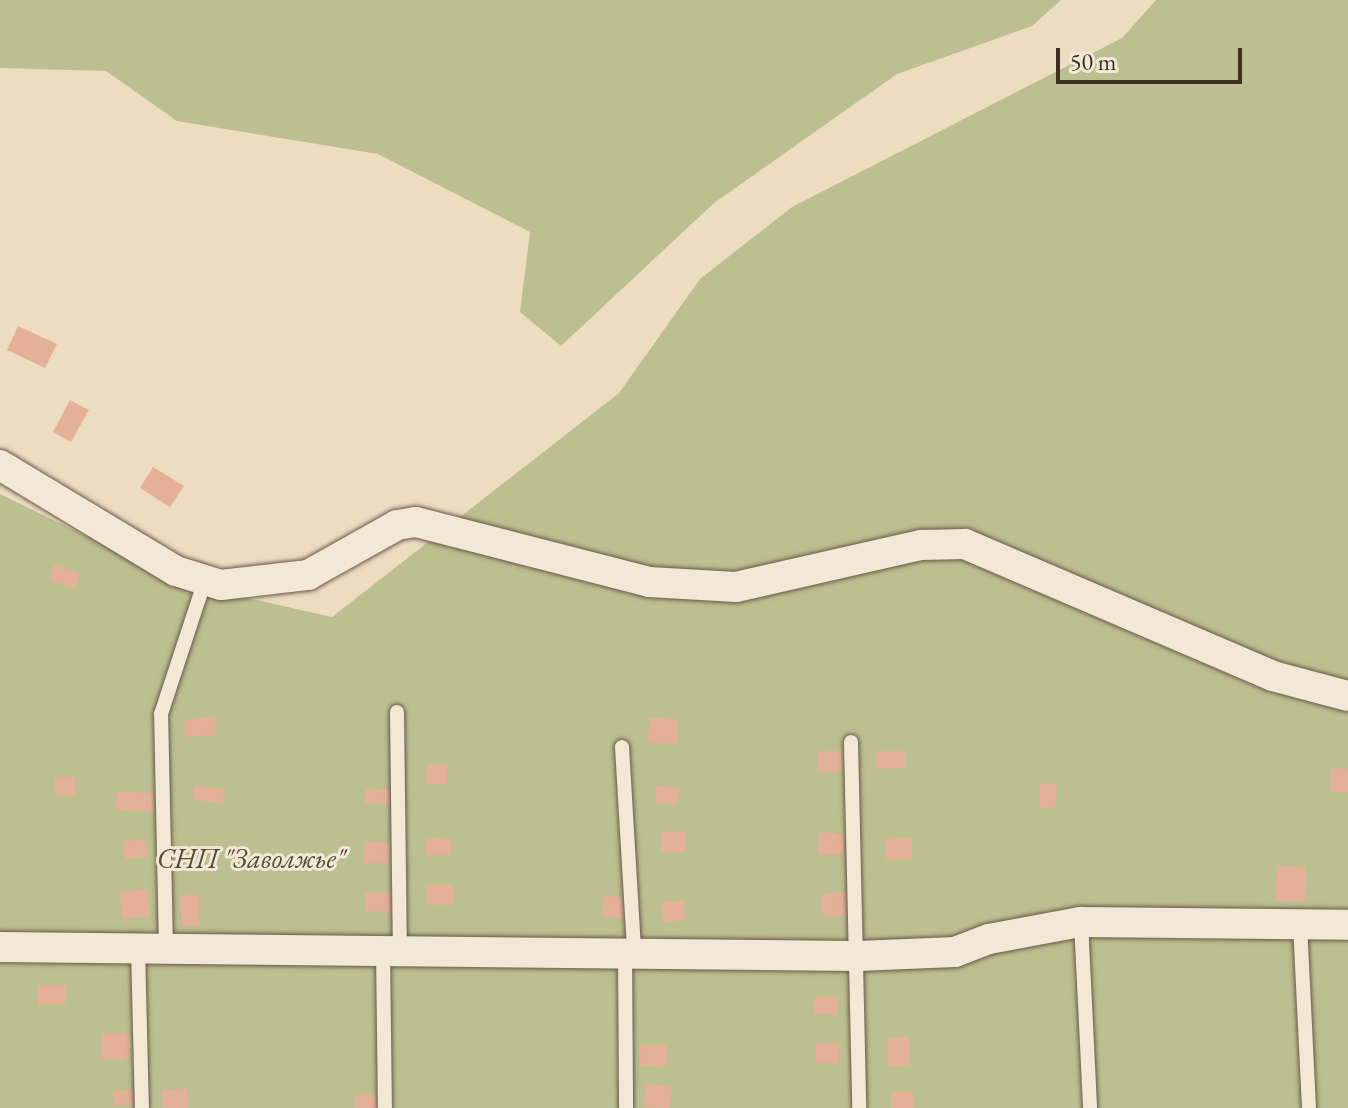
<!DOCTYPE html>
<html>
<head>
<meta charset="utf-8">
<style>
	body { margin:0 }
	#map { position:relative; width:1348px; height:1108px; overflow:hidden; background:#ecdcc0; font-family:"EB Garamond",serif }
	div>[style] { position:absolute }
	[style*='--x'] { left:calc(var(--x)*1px); top:calc(var(--y)*1px); width:calc(var(--w)*1px); rotate:calc(var(--a)*1deg) }
	.green>* { inset:0; background:#bcbf90 }
	.building>* { inset:0; background:#e5b098 }
	.roads { filter:drop-shadow(0 0 2px #695a49) drop-shadow(0 0 2px #695a49) }
	.service>* { height:14px; margin:-7px; padding:0 7px; transform-origin:7px; border-radius:7px; background:#f3e8d6 }
	.minor>* { height:30px; margin:-15px; padding:0 15px; transform-origin:15px; border-radius:15px; background:#f3e8d6 }
	span { translate:-50% -50%; white-space:nowrap; text-align:center; line-height:1.15; -webkit-text-stroke:6px #f3e8d6; paint-order:stroke }
	.park-label { font-size:28px; color:#564c37; font-style:italic }
	.scale { position:absolute; left:1056px; top:48px; width:186px; height:36px; box-sizing:border-box; border:4px solid #3d2f21; border-top:0; padding-left:10px; font-size:24px; line-height:28px; white-space:nowrap; color:#3d2f21; -webkit-text-stroke:6px #f3e8d6; paint-order:stroke }
</style>
</head>
<body>
<div id="map">
	<div class="green">
		<i style="clip-path:polygon(0 0,1061px 0,1032px 26px,897px 74px,714px 203px,561px 346px,520px 312px,530px 232px,378px 154px,177px 121px,106px 71px,0 68px)"></i>
		<i style="clip-path:polygon(1156px 0,1348px 0,1348px 1108px,0 1108px,0 494px,184px 584px,332px 617px,619px 393px,700px 279px,792px 207px,1122px 38px)"></i>
	</div>
	<div class="building">
		<i style="clip-path:polygon(18px 326px,57px 344px,45px 368px,7px 350px)"></i>
		<i style="clip-path:polygon(70px 400px,89px 410px,71px 442px,53px 432px)"></i>
		<i style="clip-path:polygon(153px 467px,184px 486px,170px 507px,140px 488px)"></i>
		<i style="clip-path:polygon(54px 564px,80px 573px,75px 589px,49px 580px)"></i>
		<i style="clip-path:polygon(215px 717px,216px 735px,185px 737px,184px 720px)"></i>
		<i style="clip-path:polygon(649px 718px,677px 719px,677px 744px,648px 743px)"></i>
		<i style="clip-path:polygon(818px 751px,842px 751px,842px 772px,817px 771px)"></i>
		<i style="clip-path:polygon(876px 751px,906px 751px,906px 768px,876px 769px)"></i>
		<i style="clip-path:polygon(427px 765px,447px 765px,447px 784px,426px 784px)"></i>
		<i style="clip-path:polygon(1331px 768px,1348px 769px,1348px 793px,1330px 792px)"></i>
		<i style="clip-path:polygon(55px 777px,75px 777px,75px 795px,55px 796px)"></i>
		<i style="clip-path:polygon(1040px 783px,1057px 784px,1055px 809px,1039px 808px)"></i>
		<i style="clip-path:polygon(194px 786px,225px 789px,223px 803px,193px 800px)"></i>
		<i style="clip-path:polygon(656px 786px,679px 788px,678px 804px,655px 803px)"></i>
		<i style="clip-path:polygon(365px 789px,391px 790px,390px 804px,365px 803px)"></i>
		<i style="clip-path:polygon(117px 791px,154px 793px,154px 812px,116px 810px)"></i>
		<i style="clip-path:polygon(661px 831px,686px 832px,685px 852px,661px 852px)"></i>
		<i style="clip-path:polygon(819px 832px,845px 834px,844px 855px,818px 854px)"></i>
		<i style="clip-path:polygon(426px 838px,451px 839px,451px 855px,426px 855px)"></i>
		<i style="clip-path:polygon(912px 838px,912px 859px,886px 860px,885px 839px)"></i>
		<i style="clip-path:polygon(146px 839px,148px 857px,125px 859px,123px 841px)"></i>
		<i style="clip-path:polygon(365px 842px,390px 843px,389px 863px,364px 863px)"></i>
		<i style="clip-path:polygon(1277px 866px,1306px 867px,1305px 901px,1276px 901px)"></i>
		<i style="clip-path:polygon(426px 885px,453px 885px,453px 905px,427px 905px)"></i>
		<i style="clip-path:polygon(147px 889px,150px 917px,122px 919px,119px 892px)"></i>
		<i style="clip-path:polygon(850px 892px,851px 915px,823px 917px,821px 894px)"></i>
		<i style="clip-path:polygon(365px 893px,391px 893px,391px 911px,365px 912px)"></i>
		<i style="clip-path:polygon(181px 895px,199px 895px,199px 926px,181px 926px)"></i>
		<i style="clip-path:polygon(604px 895px,626px 898px,624px 918px,602px 916px)"></i>
		<i style="clip-path:polygon(684px 901px,685px 921px,663px 922px,662px 902px)"></i>
		<i style="clip-path:polygon(38px 985px,66px 985px,66px 1004px,38px 1005px)"></i>
		<i style="clip-path:polygon(815px 996px,838px 997px,837px 1015px,814px 1014px)"></i>
		<i style="clip-path:polygon(102px 1033px,129px 1033px,129px 1059px,102px 1059px)"></i>
		<i style="clip-path:polygon(909px 1037px,910px 1066px,888px 1066px,887px 1038px)"></i>
		<i style="clip-path:polygon(816px 1043px,839px 1043px,839px 1063px,815px 1063px)"></i>
		<i style="clip-path:polygon(640px 1045px,667px 1045px,666px 1067px,640px 1066px)"></i>
		<i style="clip-path:polygon(646px 1084px,672px 1087px,670px 1108px,644px 1107px)"></i>
		<i style="clip-path:polygon(187px 1089px,188px 1108px,163px 1108px,162px 1090px)"></i>
		<i style="clip-path:polygon(135px 1090px,135px 1105px,113px 1105px,113px 1091px)"></i>
		<i style="clip-path:polygon(891px 1092px,913px 1092px,913px 1108px,891px 1108px)"></i>
		<i style="clip-path:polygon(355px 1095px,381px 1095px,381px 1108px,355px 1108px)"></i>
	</div>
	<div class="roads">
		<div class="service">
			<i style="--x:397;--y:712;--w:238;--a:89.3"></i>
			<i style="--x:851;--y:742;--w:366;--a:88.7"></i>
			<i style="--x:622;--y:747;--w:205;--a:86.6"></i>
			<i style="--x:1081;--y:922;--w:186;--a:87.2"></i>
			<i style="--x:1300;--y:924;--w:184;--a:87.2"></i>
			<i style="--x:138;--y:948;--w:160;--a:88.6"></i>
			<i style="--x:166;--y:948;--w:234;--a:-91.2"></i>
			<i style="--x:161;--y:714;--w:141;--a:-71.8"></i>
			<i style="--x:383;--y:950;--w:158;--a:89.3"></i>
			<i style="--x:625;--y:952;--w:156;--a:89.6"></i>
		</div>
		<div class="minor">
			<i style="--x:0;--y:465;--w:205;--a:31.1"></i>
			<i style="--x:176;--y:571;--w:47;--a:17.3"></i>
			<i style="--x:221;--y:585;--w:88;--a:-6.6"></i>
			<i style="--x:308;--y:575;--w:102;--a:-29.3"></i>
			<i style="--x:397;--y:525;--w:19;--a:-9"></i>
			<i style="--x:416;--y:522;--w:241;--a:14.4"></i>
			<i style="--x:649;--y:582;--w:87;--a:3.3"></i>
			<i style="--x:736;--y:587;--w:190;--a:-12.8"></i>
			<i style="--x:921;--y:545;--w:44;--a:-1.3"></i>
			<i style="--x:965;--y:544;--w:335;--a:23.2"></i>
			<i style="--x:1273;--y:676;--w:78;--a:14.9"></i>
			<i style="--x:0;--y:947;--w:858;--a:0.6"></i>
			<i style="--x:858;--y:956;--w:97;--a:-2.4"></i>
			<i style="--x:955;--y:952;--w:36;--a:-21"></i>
			<i style="--x:989;--y:939;--w:94;--a:-10.5"></i>
			<i style="--x:1081;--y:922;--w:267;--a:0.6"></i>
		</div>
	</div>
	<div class="park-label">
		<span style="left:251px;top:858px">СНП "Заволжье"</span>
	</div>
	<div class="scale">50 m</div>
</div>
</body>
</html>
